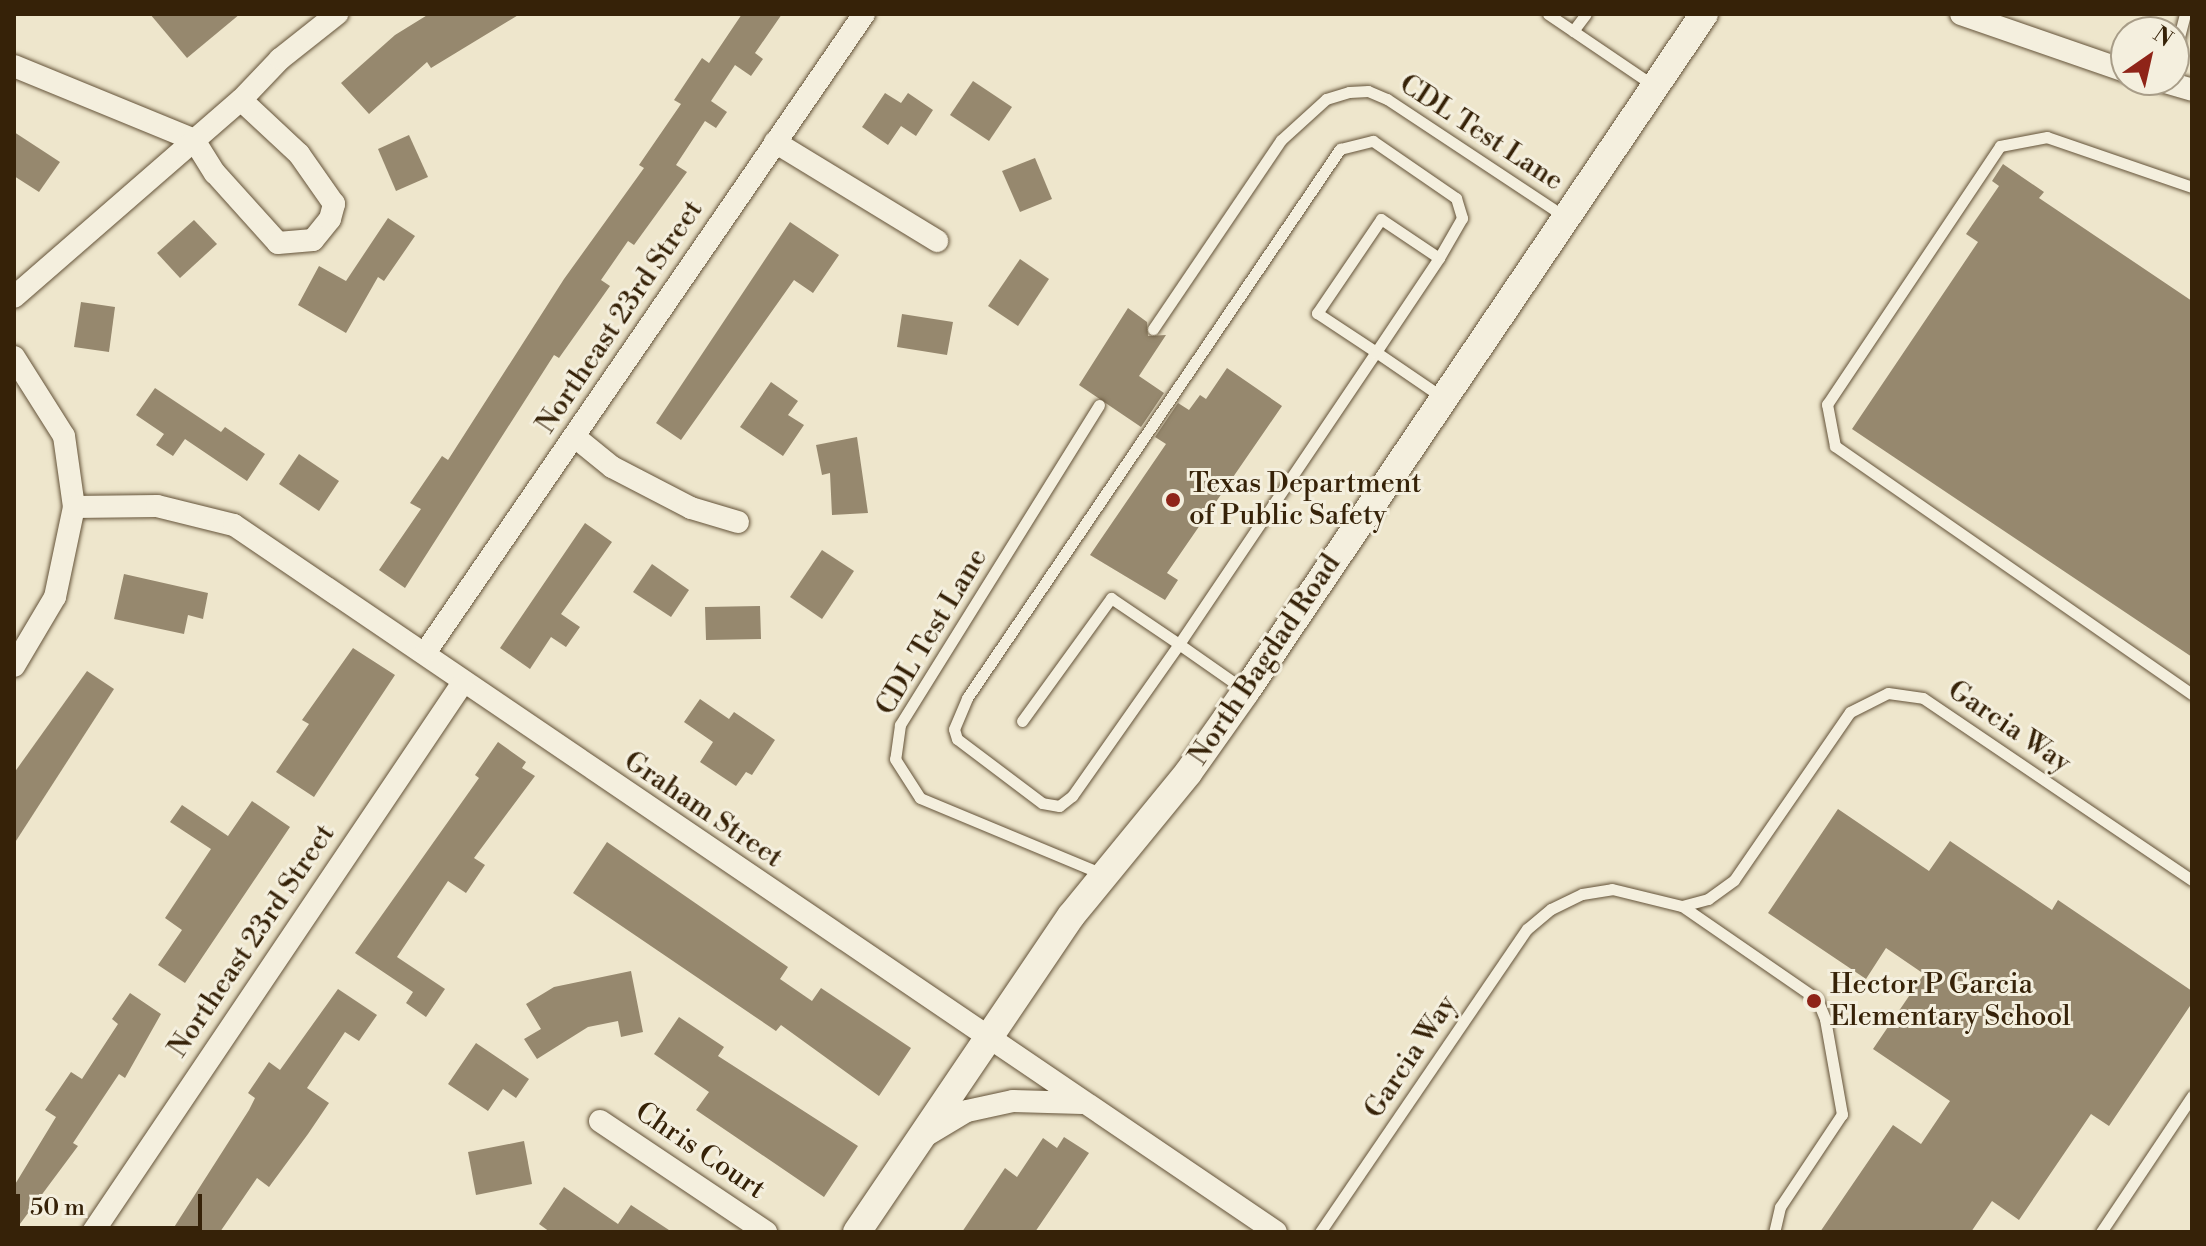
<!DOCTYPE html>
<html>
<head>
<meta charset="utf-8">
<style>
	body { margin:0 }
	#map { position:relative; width:2206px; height:1246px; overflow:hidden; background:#eee6cc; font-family:"Libre Bodoni",serif }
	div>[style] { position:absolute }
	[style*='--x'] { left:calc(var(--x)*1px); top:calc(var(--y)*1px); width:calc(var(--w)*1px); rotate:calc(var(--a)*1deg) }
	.building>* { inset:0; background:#96886e }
	.roads { filter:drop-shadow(0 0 2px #645339) drop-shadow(0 0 2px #645339) }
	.service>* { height:11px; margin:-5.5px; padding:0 5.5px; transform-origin:5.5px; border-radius:5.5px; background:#f4efde }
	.minor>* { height:22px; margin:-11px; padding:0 11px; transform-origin:11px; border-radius:11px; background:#f4efde }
	.tertiary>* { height:28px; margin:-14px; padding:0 14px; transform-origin:14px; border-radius:14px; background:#f4efde }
	.dots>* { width:22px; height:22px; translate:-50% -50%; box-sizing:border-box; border:4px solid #f4efde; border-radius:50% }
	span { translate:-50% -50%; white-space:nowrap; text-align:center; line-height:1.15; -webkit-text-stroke:6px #f4efde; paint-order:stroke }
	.street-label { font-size:28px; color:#362208 }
	.poi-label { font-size:28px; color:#362208 }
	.left { translate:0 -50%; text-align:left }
	.frame { position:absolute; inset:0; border:16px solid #362208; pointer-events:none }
	.north { position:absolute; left:2110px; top:16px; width:80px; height:80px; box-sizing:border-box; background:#f4efde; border:2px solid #a89d88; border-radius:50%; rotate:34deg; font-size:22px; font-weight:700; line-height:32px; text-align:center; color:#362208 }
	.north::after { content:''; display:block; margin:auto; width:28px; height:36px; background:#8f2418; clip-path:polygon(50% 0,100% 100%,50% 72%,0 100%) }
	.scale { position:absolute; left:16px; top:1194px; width:186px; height:36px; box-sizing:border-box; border:4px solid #362208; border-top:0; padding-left:10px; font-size:24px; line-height:28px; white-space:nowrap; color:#362208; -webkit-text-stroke:6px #f4efde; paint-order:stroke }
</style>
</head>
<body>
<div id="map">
	<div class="building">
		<i style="clip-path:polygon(150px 14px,240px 14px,187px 58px)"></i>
		<i style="clip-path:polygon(429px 14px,520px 14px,431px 68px,427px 62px,369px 114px,341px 83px,395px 35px)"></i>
		<i style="clip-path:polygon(742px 14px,782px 14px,755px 53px,763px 59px,751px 76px,735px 65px,711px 101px,727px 112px,716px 128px,705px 121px,676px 165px,687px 172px,634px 245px,628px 241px,601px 280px,610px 286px,559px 358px,554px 355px,405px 588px,379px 570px,421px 509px,410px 503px,442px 456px,448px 460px,564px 279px,644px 168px,639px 165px,681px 104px,674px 100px,702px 58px,709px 63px)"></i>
		<i style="clip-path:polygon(973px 81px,1012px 107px,989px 141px,950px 115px)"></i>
		<i style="clip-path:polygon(885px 93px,901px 103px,908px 93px,933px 110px,916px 136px,901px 126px,888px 145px,862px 127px)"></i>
		<i style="clip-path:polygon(14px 132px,60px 162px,39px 192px,14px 176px)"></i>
		<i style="clip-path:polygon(409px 135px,428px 177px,396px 191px,378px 149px)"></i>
		<i style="clip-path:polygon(1035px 158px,1052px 199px,1020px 212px,1002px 171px)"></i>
		<i style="clip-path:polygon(2003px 164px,2044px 192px,2039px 198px,2192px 301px,2192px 657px,1852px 429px,1978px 242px,1966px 234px,1999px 186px,1992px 181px)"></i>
		<i style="clip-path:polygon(388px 218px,415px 236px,384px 281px,378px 277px,346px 333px,298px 305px,319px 266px,346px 281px)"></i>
		<i style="clip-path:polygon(194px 220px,217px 244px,180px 278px,157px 253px)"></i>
		<i style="clip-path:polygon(790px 222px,839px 255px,813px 293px,794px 280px,681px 440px,656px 423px)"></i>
		<i style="clip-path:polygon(1020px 259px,1049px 279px,1018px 326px,988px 306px)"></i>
		<i style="clip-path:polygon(81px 302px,115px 307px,109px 352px,74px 347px)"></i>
		<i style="clip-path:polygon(1128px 308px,1147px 322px,1148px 336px,1166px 335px,1139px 376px,1164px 393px,1141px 427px,1079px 385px)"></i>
		<i style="clip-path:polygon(902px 314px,953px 322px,947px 355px,897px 347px)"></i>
		<i style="clip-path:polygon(1227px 368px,1282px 406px,1167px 573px,1178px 580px,1165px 600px,1090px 555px,1166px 444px,1155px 437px,1178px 403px,1189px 410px,1200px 395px,1206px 399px)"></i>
		<i style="clip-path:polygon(771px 382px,798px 401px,788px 415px,804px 425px,783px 456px,740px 427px)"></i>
		<i style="clip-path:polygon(155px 388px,221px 432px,225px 427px,265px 454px,247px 481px,185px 439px,173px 456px,156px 445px,164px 434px,136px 415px)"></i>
		<i style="clip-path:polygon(857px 437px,868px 513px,832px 515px,830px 473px,822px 475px,816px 445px)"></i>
		<i style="clip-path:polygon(299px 454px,339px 481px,319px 511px,279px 484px)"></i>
		<i style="clip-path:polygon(585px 523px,612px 542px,561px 614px,580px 627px,566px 647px,551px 637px,530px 669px,500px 648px)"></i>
		<i style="clip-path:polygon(822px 550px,854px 571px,822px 619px,790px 597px)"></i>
		<i style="clip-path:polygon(652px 564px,689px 590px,671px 617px,633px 592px)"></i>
		<i style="clip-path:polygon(124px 574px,208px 593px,203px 619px,188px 615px,184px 634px,114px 619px)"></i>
		<i style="clip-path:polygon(760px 606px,761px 639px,706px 640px,705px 607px)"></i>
		<i style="clip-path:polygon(353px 648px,395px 675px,314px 797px,276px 772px,309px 724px,302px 720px)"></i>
		<i style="clip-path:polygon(87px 671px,114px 689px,14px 844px,14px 773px)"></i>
		<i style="clip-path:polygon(700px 699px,729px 719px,734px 712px,775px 740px,752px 775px,746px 772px,736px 786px,700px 762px,713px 742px,684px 722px)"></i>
		<i style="clip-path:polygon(498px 742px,526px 762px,522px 768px,535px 776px,474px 858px,485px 865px,466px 893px,448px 881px,397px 957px,445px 989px,426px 1017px,406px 1003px,413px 992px,355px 953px,479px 778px,475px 775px)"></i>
		<i style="clip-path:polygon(252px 801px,290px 827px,185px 983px,158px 965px,182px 930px,165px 918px,211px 849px,170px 822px,182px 805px,228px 836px)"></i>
		<i style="clip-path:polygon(1838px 809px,1929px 871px,1950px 841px,2052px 910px,2058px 900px,2192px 991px,2192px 1003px,2109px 1126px,2091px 1114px,2019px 1220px,1992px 1201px,1971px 1232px,1820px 1232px,1893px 1125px,1921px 1144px,1950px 1101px,1873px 1049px,1924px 974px,1886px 948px,1866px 979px,1768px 913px)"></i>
		<i style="clip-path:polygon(607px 842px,788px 967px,780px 979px,812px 1001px,821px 988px,911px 1048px,879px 1096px,781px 1025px,776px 1031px,573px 893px)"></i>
		<i style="clip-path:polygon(631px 971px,643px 1032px,621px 1037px,618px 1021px,588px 1027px,537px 1059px,524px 1039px,541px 1029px,526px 1004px,554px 987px)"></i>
		<i style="clip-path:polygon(338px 989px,377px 1015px,359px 1041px,345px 1032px,307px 1088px,329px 1103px,308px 1134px,269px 1187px,257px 1178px,220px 1232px,171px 1232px,249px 1110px,255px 1098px,248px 1093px,269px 1062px,280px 1070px)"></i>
		<i style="clip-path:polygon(130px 993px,161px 1014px,125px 1078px,119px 1074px,73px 1143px,78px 1146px,14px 1232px,14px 1186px,56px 1117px,45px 1110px,71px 1072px,82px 1079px,118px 1024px,112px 1019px)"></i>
		<i style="clip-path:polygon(679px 1017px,724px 1047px,718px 1056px,858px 1146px,824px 1197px,696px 1110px,709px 1092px,654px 1054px)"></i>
		<i style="clip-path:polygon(476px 1043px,529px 1079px,516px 1098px,503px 1089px,488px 1111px,448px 1084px)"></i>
		<i style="clip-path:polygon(1064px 1137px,1089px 1153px,1035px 1232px,962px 1232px,1005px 1168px,1017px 1177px,1043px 1138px,1057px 1148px)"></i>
		<i style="clip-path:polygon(524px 1141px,532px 1184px,476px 1195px,468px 1152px)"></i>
		<i style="clip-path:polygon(564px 1187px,618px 1224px,631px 1205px,672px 1232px,550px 1232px,539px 1224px)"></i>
	</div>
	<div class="roads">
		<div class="service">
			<i style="--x:1548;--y:14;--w:127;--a:34.1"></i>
			<i style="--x:1573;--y:31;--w:21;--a:-53"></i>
			<i style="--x:2174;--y:56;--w:43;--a:-75.3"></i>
			<i style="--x:2192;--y:187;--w:153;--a:-161"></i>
			<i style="--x:2047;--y:137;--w:48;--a:169.2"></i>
			<i style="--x:2000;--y:146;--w:311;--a:123.8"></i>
			<i style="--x:1827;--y:404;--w:43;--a:79.2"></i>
			<i style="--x:1835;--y:446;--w:435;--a:34.8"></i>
			<i style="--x:1153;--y:329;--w:228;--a:-55.9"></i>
			<i style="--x:1281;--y:140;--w:61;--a:-42.3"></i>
			<i style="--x:1326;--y:99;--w:24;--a:-17"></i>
			<i style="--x:1349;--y:92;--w:19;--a:-3"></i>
			<i style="--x:1368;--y:91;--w:21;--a:23"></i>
			<i style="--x:1387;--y:99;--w:212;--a:33.5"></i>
			<i style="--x:1099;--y:405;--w:377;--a:121.9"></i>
			<i style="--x:900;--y:725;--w:34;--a:98"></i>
			<i style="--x:895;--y:759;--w:46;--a:57.3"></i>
			<i style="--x:920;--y:798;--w:198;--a:22.6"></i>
			<i style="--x:1246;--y:691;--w:82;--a:-145"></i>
			<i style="--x:1179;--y:644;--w:352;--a:-56"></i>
			<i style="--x:1376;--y:352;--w:113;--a:-56.2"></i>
			<i style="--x:1439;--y:258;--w:70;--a:-146.1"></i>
			<i style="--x:1381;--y:219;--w:114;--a:124.2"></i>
			<i style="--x:1317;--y:313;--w:71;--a:33.5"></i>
			<i style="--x:1376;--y:352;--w:80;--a:34.3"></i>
			<i style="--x:1022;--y:721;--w:152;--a:-54.1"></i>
			<i style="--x:1111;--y:598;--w:82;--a:34.1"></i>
			<i style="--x:1179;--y:644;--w:186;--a:125.1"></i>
			<i style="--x:1072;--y:796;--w:16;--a:142"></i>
			<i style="--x:1059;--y:806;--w:17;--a:-170"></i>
			<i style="--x:1042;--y:803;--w:106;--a:-143"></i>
			<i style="--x:957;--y:739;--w:10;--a:-107"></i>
			<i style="--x:954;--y:729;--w:34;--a:-67"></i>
			<i style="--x:967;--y:698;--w:664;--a:-55.81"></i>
			<i style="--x:1340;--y:149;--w:34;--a:-14"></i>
			<i style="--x:1373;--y:141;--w:101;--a:34.5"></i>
			<i style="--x:1456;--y:198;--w:21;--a:73"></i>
			<i style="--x:1462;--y:218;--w:46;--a:119.9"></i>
			<i style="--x:1682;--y:906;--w:27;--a:-15"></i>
			<i style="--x:1708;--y:899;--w:32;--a:-36"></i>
			<i style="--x:1734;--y:880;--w:204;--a:-55.4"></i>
			<i style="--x:1850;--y:712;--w:42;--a:-26.6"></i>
			<i style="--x:1888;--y:693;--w:35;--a:8"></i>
			<i style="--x:1923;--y:698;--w:325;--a:34.1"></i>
			<i style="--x:1320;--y:1232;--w:367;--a:-55.7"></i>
			<i style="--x:1527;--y:929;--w:31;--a:-40"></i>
			<i style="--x:1551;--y:909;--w:34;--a:-26"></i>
			<i style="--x:1582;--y:894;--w:30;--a:-9"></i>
			<i style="--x:1612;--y:889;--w:72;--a:13.7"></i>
			<i style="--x:1682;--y:906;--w:164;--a:34.6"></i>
			<i style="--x:1817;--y:999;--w:22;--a:68"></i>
			<i style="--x:1825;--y:1019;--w:97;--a:79.9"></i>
			<i style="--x:1842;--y:1114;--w:112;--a:123.7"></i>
			<i style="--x:1780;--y:1207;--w:26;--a:103"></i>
			<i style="--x:2101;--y:1232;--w:164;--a:-56.2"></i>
		</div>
		<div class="minor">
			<i style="--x:1961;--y:14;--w:175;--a:19.1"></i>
			<i style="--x:14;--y:66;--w:195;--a:22.3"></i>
			<i style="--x:194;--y:140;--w:39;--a:58"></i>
			<i style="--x:215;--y:173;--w:94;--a:48"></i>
			<i style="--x:278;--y:243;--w:35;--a:-5"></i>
			<i style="--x:313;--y:240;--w:27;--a:-51"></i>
			<i style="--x:330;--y:219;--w:16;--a:-75"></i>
			<i style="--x:334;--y:204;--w:61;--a:-125"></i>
			<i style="--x:299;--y:154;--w:79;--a:-137"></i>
			<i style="--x:2158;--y:80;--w:35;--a:16"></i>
			<i style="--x:775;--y:142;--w:190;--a:31.4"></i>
			<i style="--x:14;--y:297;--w:301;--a:-41"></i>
			<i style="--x:241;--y:100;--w:57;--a:-46.4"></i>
			<i style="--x:280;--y:59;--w:73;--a:-38.3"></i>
			<i style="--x:14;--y:357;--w:93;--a:57.7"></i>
			<i style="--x:64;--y:436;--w:72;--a:82"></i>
			<i style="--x:74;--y:507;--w:92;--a:101.9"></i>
			<i style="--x:55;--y:597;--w:80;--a:120.7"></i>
			<i style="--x:575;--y:437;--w:48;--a:39"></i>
			<i style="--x:612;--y:467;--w:89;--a:27.4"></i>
			<i style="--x:691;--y:508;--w:49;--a:16.6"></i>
			<i style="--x:74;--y:507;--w:83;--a:-0.7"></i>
			<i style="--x:157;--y:506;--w:79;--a:13.9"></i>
			<i style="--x:234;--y:525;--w:1259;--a:34.16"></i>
			<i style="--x:425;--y:653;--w:775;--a:-55.51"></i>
			<i style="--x:600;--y:1121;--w:200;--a:33.8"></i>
			<i style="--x:925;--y:1136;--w:49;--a:-30.8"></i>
			<i style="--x:967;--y:1111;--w:47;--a:-12.3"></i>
			<i style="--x:1013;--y:1101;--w:69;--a:1.7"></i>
			<i style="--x:93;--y:1232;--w:661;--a:-56.05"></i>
		</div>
		<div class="tertiary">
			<i style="--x:857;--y:1232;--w:382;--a:-55.9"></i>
			<i style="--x:1071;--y:916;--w:185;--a:-50.7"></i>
			<i style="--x:1188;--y:773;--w:100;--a:-54.7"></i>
			<i style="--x:1246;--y:691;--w:817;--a:-55.92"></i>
		</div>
	</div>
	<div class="dots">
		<i style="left:1173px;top:500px;background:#8f2418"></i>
		<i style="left:1814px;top:1001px;background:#8f2418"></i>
	</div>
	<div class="street-label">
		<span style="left:1481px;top:133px;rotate:33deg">CDL Test Lane</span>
		<span style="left:620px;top:317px;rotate:-56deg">Northeast 23rd Street</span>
		<span style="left:932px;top:632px;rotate:-59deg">CDL Test Lane</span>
		<span style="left:1265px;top:660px;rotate:-56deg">North Bagdad Road</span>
		<span style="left:2009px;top:727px;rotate:34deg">Garcia Way</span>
		<span style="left:703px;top:810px;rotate:34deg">Graham Street</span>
		<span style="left:252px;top:941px;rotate:-56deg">Northeast 23rd Street</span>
		<span style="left:1411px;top:1057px;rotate:-56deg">Garcia Way</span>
		<span style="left:700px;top:1151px;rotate:34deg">Chris Court</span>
	</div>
	<div class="poi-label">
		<span class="left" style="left:1189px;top:500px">Texas Department<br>of Public Safety</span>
		<span class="left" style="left:1830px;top:1001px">Hector P Garcia<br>Elementary School</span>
	</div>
	<div class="frame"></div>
	<div class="north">N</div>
	<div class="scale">50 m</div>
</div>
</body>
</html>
